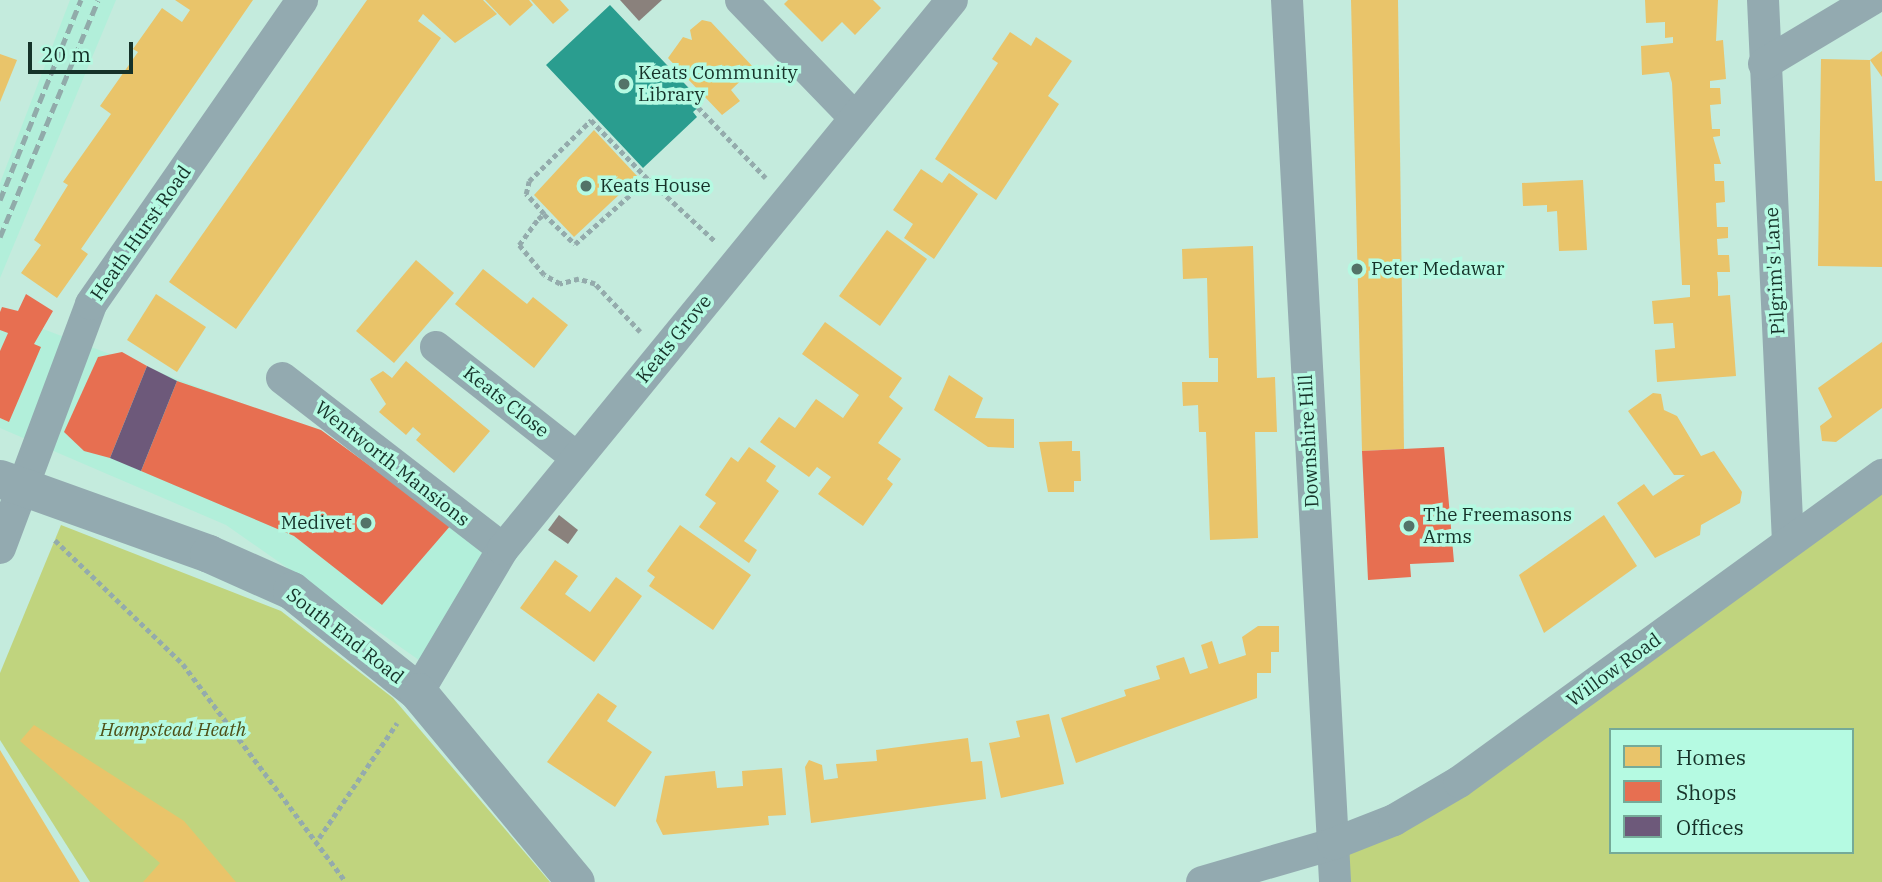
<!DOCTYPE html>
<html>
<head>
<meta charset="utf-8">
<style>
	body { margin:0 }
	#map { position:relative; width:1882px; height:882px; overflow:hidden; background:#c4ebdd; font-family:"IBM Plex Serif",serif }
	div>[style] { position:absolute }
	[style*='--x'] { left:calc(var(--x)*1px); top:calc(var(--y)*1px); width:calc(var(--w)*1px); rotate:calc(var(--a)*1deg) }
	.built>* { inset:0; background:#b2efda }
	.green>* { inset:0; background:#c0d47e }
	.homes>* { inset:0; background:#e9c46a }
	.shops>* { inset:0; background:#e76f51 }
	.offices>* { inset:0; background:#6d597a }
	.schools>* { inset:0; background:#2a9d8f }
	.industry>* { inset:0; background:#8a817c }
	.path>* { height:4.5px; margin-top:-2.25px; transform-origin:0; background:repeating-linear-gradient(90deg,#94abac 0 5px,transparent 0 8.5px) }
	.minor>* { height:32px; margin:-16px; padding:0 16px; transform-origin:16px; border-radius:16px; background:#93aab0 }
	.tertiary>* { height:38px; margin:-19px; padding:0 19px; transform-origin:19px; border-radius:19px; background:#93aab0 }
	.rail>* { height:5px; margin-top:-2.5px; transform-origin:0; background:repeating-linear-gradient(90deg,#91abaa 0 10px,transparent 0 15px) }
	.dots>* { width:19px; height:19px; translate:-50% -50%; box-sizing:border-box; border:4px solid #b5fae2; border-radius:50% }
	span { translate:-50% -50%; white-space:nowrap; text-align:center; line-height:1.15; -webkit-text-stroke:7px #b5fae2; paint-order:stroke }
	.poi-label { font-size:19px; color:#163229 }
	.left { translate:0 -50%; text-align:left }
	.right { translate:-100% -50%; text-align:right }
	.street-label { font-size:19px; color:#163229 }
	.park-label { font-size:19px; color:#4e5017; font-style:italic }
	.legend { position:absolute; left:1609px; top:728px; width:245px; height:126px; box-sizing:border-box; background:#b5fae2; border:2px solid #75aa98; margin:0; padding:9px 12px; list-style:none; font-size:21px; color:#163229 }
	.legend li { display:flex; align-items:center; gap:14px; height:35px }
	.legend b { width:35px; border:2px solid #75aa98 }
	.scale { position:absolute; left:28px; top:42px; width:105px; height:32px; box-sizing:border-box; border:4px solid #163229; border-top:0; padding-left:9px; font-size:21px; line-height:24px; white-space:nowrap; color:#163229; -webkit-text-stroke:5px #b5fae2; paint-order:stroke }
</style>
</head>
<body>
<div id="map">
	<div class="built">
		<i style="clip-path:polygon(70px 0,116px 0,0 278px,0 183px)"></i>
		<i style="clip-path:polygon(0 313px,316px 431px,507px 562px,426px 665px,226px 525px,0 428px)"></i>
	</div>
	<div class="green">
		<i style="clip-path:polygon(evenodd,1882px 475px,1882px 882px,1335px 882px,1333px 844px,1394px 820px,1882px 475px,1611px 730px,1852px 730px,1852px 852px,1611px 852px,1611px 730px)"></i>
		<i style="clip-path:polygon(61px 525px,281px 611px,393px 698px,550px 882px,90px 882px,0 740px,0 673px)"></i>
	</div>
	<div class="homes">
		<i style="clip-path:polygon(175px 0,253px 0,81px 249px,88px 254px,57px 298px,21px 273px,41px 245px,34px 240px,68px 185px,63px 182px,111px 114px,100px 106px,138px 52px,133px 49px,162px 8px,182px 22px,190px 10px)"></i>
		<i style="clip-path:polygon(367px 0,483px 0,497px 14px,455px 43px,423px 14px,418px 21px,441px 38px,236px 329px,169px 282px)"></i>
		<i style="clip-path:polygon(485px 0,529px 0,533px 5px,510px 26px)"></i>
		<i style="clip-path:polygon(531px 0,560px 0,569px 10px,553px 24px)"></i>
		<i style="clip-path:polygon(788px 0,873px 0,881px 8px,855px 35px,842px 22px,822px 42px,784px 4px)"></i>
		<i style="clip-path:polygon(1351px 0,1398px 0,1404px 449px,1362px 451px)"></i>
		<i style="clip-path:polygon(1645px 0,1718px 0,1716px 41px,1723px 40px,1726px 79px,1710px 81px,1710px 88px,1720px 88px,1721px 104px,1710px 105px,1712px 129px,1720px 129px,1720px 136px,1713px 137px,1721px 164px,1714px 164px,1715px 181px,1724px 181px,1725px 202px,1716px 203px,1717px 227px,1728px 227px,1728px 238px,1717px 239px,1718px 255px,1729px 255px,1730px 272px,1717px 272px,1718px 282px,1718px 296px,1730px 295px,1736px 376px,1657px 382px,1655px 350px,1675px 348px,1673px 323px,1654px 324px,1652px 301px,1690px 297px,1690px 285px,1682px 285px,1672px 83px,1669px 72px,1642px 75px,1641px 46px,1673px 43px,1673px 37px,1665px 38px,1665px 22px,1646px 23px)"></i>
		<i style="clip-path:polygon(702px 20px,711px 22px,754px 68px,731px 90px,740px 101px,722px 115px,668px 58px,683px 37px,692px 40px,690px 30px)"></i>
		<i style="clip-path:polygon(1010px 32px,1031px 46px,1036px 37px,1072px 61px,1048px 96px,1059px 104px,996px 200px,935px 159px,998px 63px,992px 59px)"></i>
		<i style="clip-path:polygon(1882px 51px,1882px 77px,1870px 60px,1875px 181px,1882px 181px,1882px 267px,1818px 266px,1821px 59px,1870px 60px)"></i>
		<i style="clip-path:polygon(0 54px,17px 60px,0 102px)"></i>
		<i style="clip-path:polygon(594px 130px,638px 177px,574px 237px,534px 195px)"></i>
		<i style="clip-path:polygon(921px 169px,942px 183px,949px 173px,978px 194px,934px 259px,904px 238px,913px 224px,893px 210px)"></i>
		<i style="clip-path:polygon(1583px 180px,1587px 250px,1559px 251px,1557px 211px,1547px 212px,1547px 205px,1523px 206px,1522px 183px)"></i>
		<i style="clip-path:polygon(887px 230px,927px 259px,880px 326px,839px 296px)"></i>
		<i style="clip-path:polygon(1253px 246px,1257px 378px,1275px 377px,1277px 432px,1255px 432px,1258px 538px,1210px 540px,1206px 432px,1199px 432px,1198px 405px,1183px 406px,1182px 382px,1218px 382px,1218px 358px,1209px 358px,1207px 278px,1183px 279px,1182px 249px)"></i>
		<i style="clip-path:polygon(416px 260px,454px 293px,394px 363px,356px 331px)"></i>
		<i style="clip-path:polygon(483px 269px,527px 304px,533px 297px,568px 325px,534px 368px,455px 304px)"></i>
		<i style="clip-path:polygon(156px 294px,206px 327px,177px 372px,127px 340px)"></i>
		<i style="clip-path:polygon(825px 322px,902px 378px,889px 397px,903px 408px,878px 443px,901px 459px,887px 479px,893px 484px,863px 526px,818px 494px,831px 477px,817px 467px,809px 477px,760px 442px,779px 417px,795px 428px,816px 399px,843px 418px,859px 395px,802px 354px)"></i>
		<i style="clip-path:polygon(1882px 342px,1882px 408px,1836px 442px,1822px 441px,1820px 426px,1832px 417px,1818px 388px)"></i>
		<i style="clip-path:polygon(406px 361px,490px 431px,454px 473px,416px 440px,421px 434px,413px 427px,406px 435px,379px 412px,386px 404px,370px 379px,383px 371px,392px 378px)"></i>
		<i style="clip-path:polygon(949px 375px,983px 398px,975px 418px,1014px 419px,1014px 448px,988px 447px,934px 410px)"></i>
		<i style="clip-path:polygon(1653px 393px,1661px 394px,1664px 410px,1677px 416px,1701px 456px,1714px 451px,1742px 492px,1740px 503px,1701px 525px,1700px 535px,1655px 558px,1617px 503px,1644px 484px,1653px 496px,1685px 475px,1674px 475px,1628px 411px)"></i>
		<i style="clip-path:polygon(1072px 441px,1072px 451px,1080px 451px,1081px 481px,1074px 481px,1074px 492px,1048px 492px,1039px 442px)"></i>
		<i style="clip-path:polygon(749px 447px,776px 466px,766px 481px,779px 491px,744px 541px,757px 550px,749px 563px,699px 527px,716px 503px,705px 495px,731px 457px,738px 462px)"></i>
		<i style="clip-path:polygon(1604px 515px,1637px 566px,1544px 633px,1519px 575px)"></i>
		<i style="clip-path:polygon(680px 525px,751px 575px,713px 630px,649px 586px,655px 577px,647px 571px)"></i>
		<i style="clip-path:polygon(555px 560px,578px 576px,565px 594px,590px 612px,616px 577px,642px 596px,594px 662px,520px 608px)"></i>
		<i style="clip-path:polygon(1258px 626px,1279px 626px,1279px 652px,1271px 652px,1271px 673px,1257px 673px,1257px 698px,1076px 763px,1061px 718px,1126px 696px,1124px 690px,1160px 679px,1156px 666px,1184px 657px,1190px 674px,1208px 668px,1201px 645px,1212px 641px,1219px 664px,1246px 655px,1242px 637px)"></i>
		<i style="clip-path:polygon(598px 693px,617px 706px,607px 721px,652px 752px,615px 807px,547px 762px)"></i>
		<i style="clip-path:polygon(1049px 714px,1064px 784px,1001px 798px,989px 743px,1020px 737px,1016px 721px)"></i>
		<i style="clip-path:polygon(34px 725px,184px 821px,236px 882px,143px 882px,160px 863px,20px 741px)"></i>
		<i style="clip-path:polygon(968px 738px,971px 762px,982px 761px,986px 799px,811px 823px,805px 767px,809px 760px,822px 765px,824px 780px,838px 778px,836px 764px,877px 761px,876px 750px)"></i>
		<i style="clip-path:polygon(0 750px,80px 882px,0 882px)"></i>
		<i style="clip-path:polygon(782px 768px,786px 815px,768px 816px,769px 825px,663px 835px,656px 821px,665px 776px,715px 771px,717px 788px,743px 786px,742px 771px)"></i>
	</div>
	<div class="shops">
		<i style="clip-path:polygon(26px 294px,53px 311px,34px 344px,41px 347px,9px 422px,0 418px,0 351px,8px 333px,0 330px,0 312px,2px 307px,18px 311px)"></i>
		<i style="clip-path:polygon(122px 352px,147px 366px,110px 458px,84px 451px,64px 432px,98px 357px)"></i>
		<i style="clip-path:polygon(177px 381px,321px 430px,451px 525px,382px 605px,294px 536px,141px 471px)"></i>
		<i style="clip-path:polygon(1444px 447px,1454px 562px,1410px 564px,1411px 577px,1368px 580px,1362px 451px)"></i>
	</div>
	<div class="offices">
		<i style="clip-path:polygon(147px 366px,177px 381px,141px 471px,110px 458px)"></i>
	</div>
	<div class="schools">
		<i style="clip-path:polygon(610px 5px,703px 103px,693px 112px,697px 117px,643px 168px,546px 65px)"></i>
	</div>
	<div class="industry">
		<i style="clip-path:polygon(620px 0,662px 0,639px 21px)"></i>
		<i style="clip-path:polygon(559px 515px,578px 530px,568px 544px,548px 530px)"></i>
	</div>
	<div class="path">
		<i style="--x:698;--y:107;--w:98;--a:46.2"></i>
		<i style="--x:544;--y:214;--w:27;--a:-132"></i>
		<i style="--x:526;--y:194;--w:13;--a:-77"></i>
		<i style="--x:529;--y:181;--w:87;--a:-44.5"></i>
		<i style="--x:591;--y:120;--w:82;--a:46"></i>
		<i style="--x:640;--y:332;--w:66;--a:-133.2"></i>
		<i style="--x:595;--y:284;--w:17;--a:-163"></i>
		<i style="--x:579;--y:279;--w:20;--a:165"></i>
		<i style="--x:560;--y:284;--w:18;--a:-151"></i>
		<i style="--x:544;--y:275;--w:39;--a:-130"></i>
		<i style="--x:519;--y:245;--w:32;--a:-54"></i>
		<i style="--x:538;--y:219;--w:8;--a:-40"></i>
		<i style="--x:544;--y:214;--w:43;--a:44.1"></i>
		<i style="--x:575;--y:244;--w:98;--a:-41.7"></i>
		<i style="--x:648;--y:179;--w:91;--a:42.8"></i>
		<i style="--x:55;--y:540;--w:178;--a:44.1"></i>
		<i style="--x:183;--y:664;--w:272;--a:53.2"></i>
		<i style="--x:319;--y:838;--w:139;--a:-55.9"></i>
	</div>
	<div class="minor">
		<i style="--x:741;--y:0;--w:164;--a:46"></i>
		<i style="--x:1287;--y:0;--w:883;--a:86.88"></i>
		<i style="--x:1763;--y:0;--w:543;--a:87.36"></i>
		<i style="--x:1764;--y:64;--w:125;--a:-30.9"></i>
		<i style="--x:436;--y:347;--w:179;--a:38.2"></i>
		<i style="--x:282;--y:378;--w:279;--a:37.7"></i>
		<i style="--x:0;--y:548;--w:260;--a:-69.5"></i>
		<i style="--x:91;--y:304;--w:370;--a:-55.2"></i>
		<i style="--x:418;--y:692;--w:166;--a:-59.3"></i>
		<i style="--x:503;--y:549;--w:709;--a:-50.72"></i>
		<i style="--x:1202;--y:882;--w:136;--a:-16.2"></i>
		<i style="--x:1333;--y:844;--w:66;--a:-21.5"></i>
		<i style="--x:1394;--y:820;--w:75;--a:-30.3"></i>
		<i style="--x:1459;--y:782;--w:523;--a:-35.97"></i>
	</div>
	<div class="tertiary">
		<i style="--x:0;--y:479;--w:222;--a:19.7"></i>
		<i style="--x:209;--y:554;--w:91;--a:24"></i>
		<i style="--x:292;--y:591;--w:161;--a:38.7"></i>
		<i style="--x:418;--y:692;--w:247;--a:50.3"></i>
	</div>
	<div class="rail">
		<i style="--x:0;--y:200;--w:216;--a:-68"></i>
		<i style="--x:0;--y:237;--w:256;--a:-67.5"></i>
	</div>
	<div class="dots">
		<i style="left:624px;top:84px;background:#537368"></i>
		<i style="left:586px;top:186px;background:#537368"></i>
		<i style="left:1357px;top:269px;background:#537368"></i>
		<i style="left:366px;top:523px;background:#537368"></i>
		<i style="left:1409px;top:526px;background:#537368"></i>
	</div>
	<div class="poi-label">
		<span class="left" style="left:638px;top:84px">Keats Community<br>Library</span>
		<span class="left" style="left:600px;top:186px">Keats House</span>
		<span class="left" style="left:1371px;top:269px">Peter Medawar</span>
		<span class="left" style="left:1423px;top:526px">The Freemasons<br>Arms</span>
		<span class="right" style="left:352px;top:523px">Medivet</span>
	</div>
	<div class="street-label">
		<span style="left:141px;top:233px;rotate:-55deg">Heath Hurst Road</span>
		<span style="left:1775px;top:271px;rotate:-93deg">Pilgrim's Lane</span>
		<span style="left:674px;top:339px;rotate:-51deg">Keats Grove</span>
		<span style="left:506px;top:402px;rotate:38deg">Keats Close</span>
		<span style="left:1309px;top:441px;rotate:-93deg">Downshire Hill</span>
		<span style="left:392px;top:464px;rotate:38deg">Wentworth Mansions</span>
		<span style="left:345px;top:636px;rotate:38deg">South End Road</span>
		<span style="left:1614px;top:670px;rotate:-36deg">Willow Road</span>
	</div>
	<div class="park-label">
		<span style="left:173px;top:730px">Hampstead Heath</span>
	</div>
	<ul class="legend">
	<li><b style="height:19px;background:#e9c46a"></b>Homes</li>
	<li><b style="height:19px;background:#e76f51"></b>Shops</li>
	<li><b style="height:19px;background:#6d597a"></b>Offices</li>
	</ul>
	<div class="scale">20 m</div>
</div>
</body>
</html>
